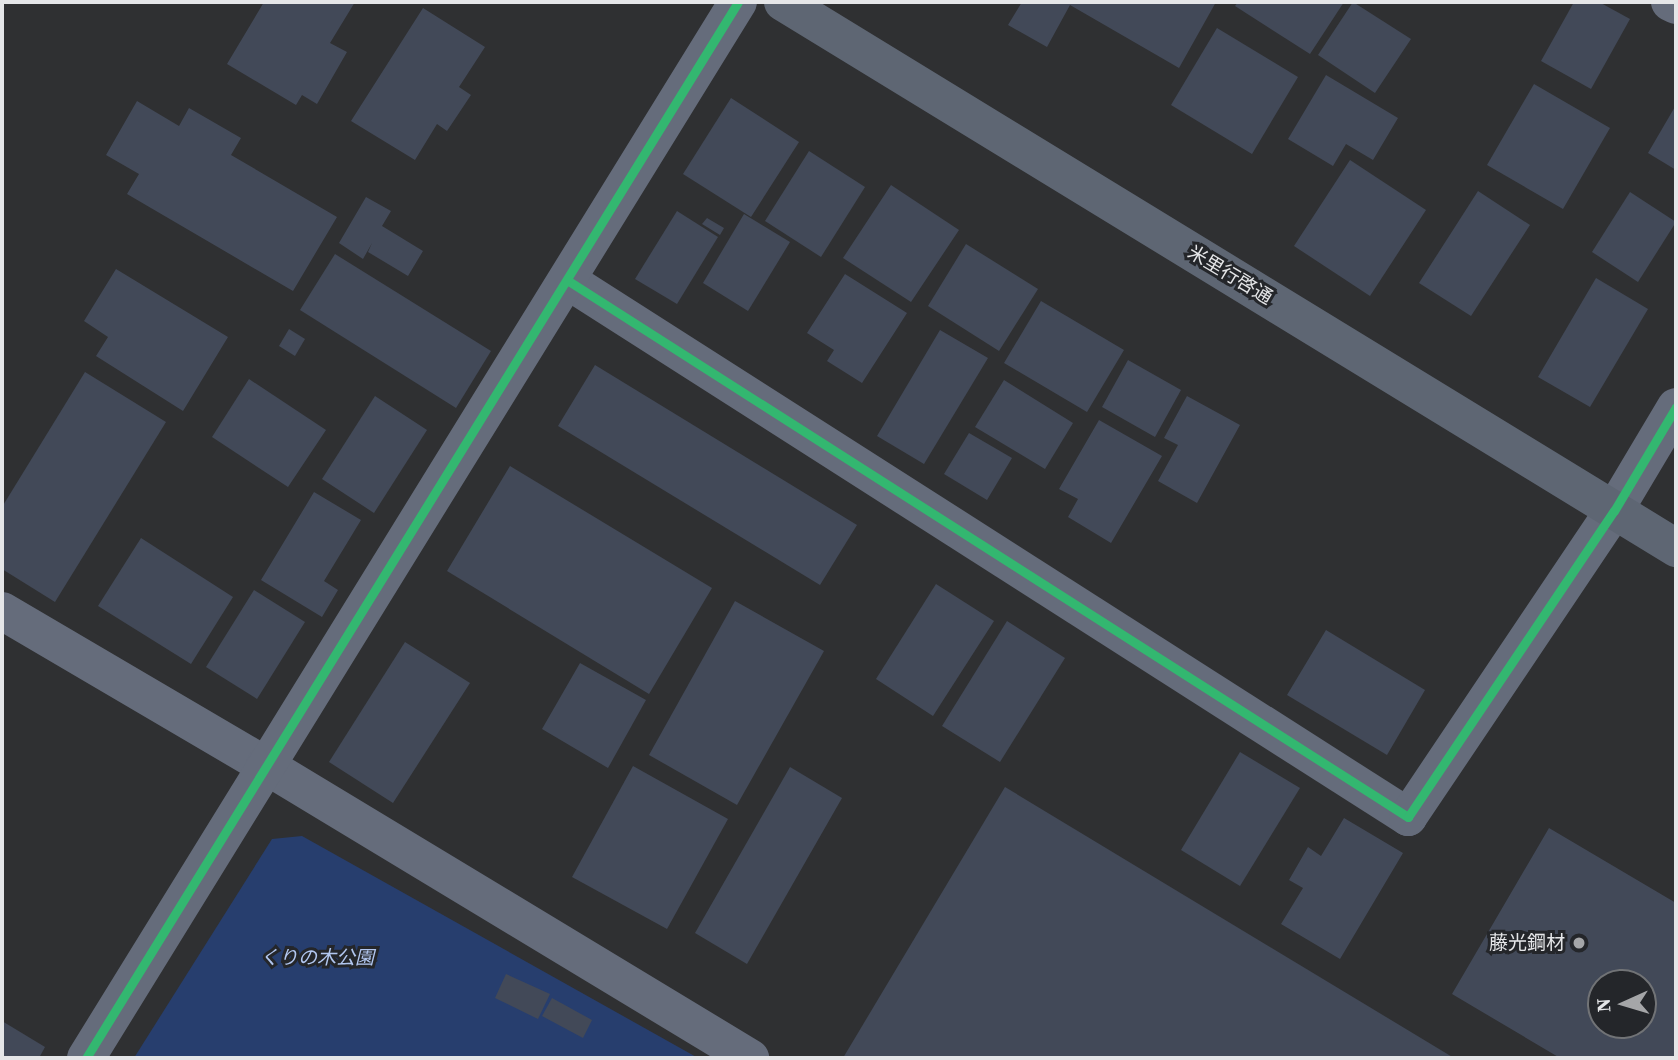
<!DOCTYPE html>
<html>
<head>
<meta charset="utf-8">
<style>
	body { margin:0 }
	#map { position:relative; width:1678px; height:1060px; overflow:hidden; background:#2f3032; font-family:"Source Serif 4","Noto Sans JP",serif }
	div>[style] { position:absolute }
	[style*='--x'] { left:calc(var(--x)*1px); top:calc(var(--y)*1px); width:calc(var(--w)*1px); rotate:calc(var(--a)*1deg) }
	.green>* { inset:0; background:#273e6e }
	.building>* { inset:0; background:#424958 }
	.street>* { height:38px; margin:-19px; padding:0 19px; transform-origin:19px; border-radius:19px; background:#656c7b }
	.secondary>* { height:38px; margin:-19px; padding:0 19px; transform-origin:19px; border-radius:19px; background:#5e6673 }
	.cycleway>* { height:9px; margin:-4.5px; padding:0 4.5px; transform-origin:4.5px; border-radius:4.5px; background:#33b770 }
	.dots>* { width:19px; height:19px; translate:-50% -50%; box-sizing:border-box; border:4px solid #24262a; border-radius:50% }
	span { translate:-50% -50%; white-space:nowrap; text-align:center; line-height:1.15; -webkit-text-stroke:6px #24262a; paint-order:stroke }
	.street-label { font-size:19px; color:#e5e6e8 }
	.poi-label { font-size:19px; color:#e5e6e8 }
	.right { translate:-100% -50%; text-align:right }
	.park-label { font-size:19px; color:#b1c6ef; font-style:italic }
	.frame { position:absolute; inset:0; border:4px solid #e5e6e8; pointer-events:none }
	.north { position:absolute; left:1587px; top:969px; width:70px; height:70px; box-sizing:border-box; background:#24262a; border:2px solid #717376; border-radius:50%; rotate:266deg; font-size:19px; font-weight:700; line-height:28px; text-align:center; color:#e5e6e8 }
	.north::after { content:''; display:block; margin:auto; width:24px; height:32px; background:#a5a6a8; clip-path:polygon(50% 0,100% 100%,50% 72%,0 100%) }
</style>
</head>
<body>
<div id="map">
	<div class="green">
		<i style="clip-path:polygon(302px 836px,698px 1058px,134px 1058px,272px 839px)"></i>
	</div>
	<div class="building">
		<i style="clip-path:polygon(264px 2px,355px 2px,330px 43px,347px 52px,317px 104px,302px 95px,296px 105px,227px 64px)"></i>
		<i style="clip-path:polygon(1022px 2px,1216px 2px,1179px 68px,1070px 5px,1047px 47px,1008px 25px)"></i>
		<i style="clip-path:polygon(1238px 2px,1344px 2px,1310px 54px,1235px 6px)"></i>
		<i style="clip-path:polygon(1353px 2px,1411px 39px,1375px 93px,1318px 55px)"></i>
		<i style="clip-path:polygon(1574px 2px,1599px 2px,1630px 19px,1591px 89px,1541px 61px)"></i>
		<i style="clip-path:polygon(423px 8px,485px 47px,459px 87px,471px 95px,447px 131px,437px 124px,415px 160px,351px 121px)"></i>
		<i style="clip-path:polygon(1217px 28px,1298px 77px,1252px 154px,1171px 105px)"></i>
		<i style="clip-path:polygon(1326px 75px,1398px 118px,1373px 160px,1346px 144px,1333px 166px,1288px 139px)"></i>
		<i style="clip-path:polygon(1534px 84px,1610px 128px,1563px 209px,1487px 165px)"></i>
		<i style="clip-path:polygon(731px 98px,799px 142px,751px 217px,683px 174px)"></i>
		<i style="clip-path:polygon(137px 101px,179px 126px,189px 108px,241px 138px,231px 155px,337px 217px,293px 291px,127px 194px,139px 174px,106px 155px)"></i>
		<i style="clip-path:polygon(1676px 105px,1676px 170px,1648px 153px)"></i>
		<i style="clip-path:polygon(809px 151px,865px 187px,821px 257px,765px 221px)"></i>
		<i style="clip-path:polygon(1350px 160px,1426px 210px,1370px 296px,1294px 246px)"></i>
		<i style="clip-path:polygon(891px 185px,959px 230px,911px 302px,843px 258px)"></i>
		<i style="clip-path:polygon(1478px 191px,1530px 225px,1471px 316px,1419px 283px)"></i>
		<i style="clip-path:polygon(1630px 192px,1676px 222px,1638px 282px,1592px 252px)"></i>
		<i style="clip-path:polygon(366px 197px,391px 211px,382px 226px,423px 251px,408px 276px,368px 252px,372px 243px,363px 259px,339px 243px)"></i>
		<i style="clip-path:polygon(677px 211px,718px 237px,677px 304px,635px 279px)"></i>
		<i style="clip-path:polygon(744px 214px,790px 242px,748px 311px,703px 283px)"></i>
		<i style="clip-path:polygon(707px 218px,724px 228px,720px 235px,702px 224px)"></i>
		<i style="clip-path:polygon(966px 244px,1038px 289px,999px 351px,928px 306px)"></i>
		<i style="clip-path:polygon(335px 254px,491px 351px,456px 408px,300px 310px)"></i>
		<i style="clip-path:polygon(116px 269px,228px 337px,183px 411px,96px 356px,108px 337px,84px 321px)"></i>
		<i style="clip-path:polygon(845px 274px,907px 313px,862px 383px,827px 361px,834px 350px,807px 333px)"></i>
		<i style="clip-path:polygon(1596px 278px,1648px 309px,1590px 407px,1538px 377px)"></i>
		<i style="clip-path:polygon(1041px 301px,1124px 350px,1087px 412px,1004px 363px)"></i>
		<i style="clip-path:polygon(289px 329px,305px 339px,295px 356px,279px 346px)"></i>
		<i style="clip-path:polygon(940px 330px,988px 358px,924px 464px,877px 436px)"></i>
		<i style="clip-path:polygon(1128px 360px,1181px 390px,1155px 437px,1102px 407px)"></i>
		<i style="clip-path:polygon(595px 365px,857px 525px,820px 585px,558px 426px)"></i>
		<i style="clip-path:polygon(85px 372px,166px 422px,55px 602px,2px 569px,2px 507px)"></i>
		<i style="clip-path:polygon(249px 379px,326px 430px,288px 487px,212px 437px)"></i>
		<i style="clip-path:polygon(1004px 380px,1073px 423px,1045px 469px,975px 427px)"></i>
		<i style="clip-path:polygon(375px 396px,427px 430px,374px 513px,322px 479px)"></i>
		<i style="clip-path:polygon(1187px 396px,1240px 425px,1197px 503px,1158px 481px,1178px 445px,1164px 438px)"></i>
		<i style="clip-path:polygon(1099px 420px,1162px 456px,1111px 543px,1068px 517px,1078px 499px,1059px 489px)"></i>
		<i style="clip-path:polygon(969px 433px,1012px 458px,987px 500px,944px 474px)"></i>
		<i style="clip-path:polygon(510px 466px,712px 588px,649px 694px,447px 571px)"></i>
		<i style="clip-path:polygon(314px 492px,361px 520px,324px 581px,338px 590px,322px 617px,261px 580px)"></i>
		<i style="clip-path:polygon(141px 538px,233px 597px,191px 664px,98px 606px)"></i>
		<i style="clip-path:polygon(936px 584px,994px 621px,933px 716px,876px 679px)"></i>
		<i style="clip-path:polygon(254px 590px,305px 622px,257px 699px,206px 667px)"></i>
		<i style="clip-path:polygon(735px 601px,824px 651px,737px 805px,649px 755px)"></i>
		<i style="clip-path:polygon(1007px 621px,1065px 658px,1000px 762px,942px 726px)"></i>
		<i style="clip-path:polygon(1326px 630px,1425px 690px,1387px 755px,1287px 695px)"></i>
		<i style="clip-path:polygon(405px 642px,470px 683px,393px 803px,329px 762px)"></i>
		<i style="clip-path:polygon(580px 663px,646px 700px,608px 768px,542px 729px)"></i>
		<i style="clip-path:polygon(1240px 752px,1300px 788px,1240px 886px,1181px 850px)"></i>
		<i style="clip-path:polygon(633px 766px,728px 819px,667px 929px,572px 877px)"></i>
		<i style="clip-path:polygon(790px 767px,842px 798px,747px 964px,695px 933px)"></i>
		<i style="clip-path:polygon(1005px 787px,1454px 1058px,843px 1058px)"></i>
		<i style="clip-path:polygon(1344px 818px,1403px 853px,1340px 959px,1281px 924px,1303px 888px,1289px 880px,1308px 847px,1321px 856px)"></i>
		<i style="clip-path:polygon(evenodd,1549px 828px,1676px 903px,1676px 1058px,1560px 1058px,1452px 994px,1549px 828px,1601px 983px,1643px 983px,1643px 1025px,1601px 1025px,1601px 983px)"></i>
		<i style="clip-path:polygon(506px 974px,550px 994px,538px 1019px,495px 998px)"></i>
		<i style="clip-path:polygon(552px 998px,592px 1020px,583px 1038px,542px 1016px)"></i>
		<i style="clip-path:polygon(2px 1021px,45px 1047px,39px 1058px,2px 1058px)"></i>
	</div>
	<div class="street">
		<i style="--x:1670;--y:2;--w:7;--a:27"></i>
		<i style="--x:567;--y:280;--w:998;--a:32.56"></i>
		<i style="--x:1408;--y:817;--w:369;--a:-56.1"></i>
		<i style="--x:1614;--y:511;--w:121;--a:-59.2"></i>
		<i style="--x:2;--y:611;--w:305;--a:30.4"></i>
		<i style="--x:265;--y:765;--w:567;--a:31.14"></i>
		<i style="--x:86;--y:1058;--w:1241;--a:-58.31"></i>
	</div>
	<div class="secondary">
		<i style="--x:783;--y:2;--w:1047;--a:31.44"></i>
	</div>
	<div class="cycleway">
		<i style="--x:567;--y:280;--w:998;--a:32.56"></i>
		<i style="--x:1408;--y:817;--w:369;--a:-56.1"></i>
		<i style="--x:1614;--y:511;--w:121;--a:-59.2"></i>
		<i style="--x:86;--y:1058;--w:1241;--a:-58.31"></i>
	</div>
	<div class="dots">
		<i style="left:1579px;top:943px;background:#a5a6a8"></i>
	</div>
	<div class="street-label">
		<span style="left:1230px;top:275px;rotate:31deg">米里行啓通</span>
	</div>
	<div class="poi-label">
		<span class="right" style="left:1565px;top:943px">藤光鋼材</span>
	</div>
	<div class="park-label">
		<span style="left:317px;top:958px">くりの木公園</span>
	</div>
	<div class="frame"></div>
	<div class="north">N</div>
</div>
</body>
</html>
